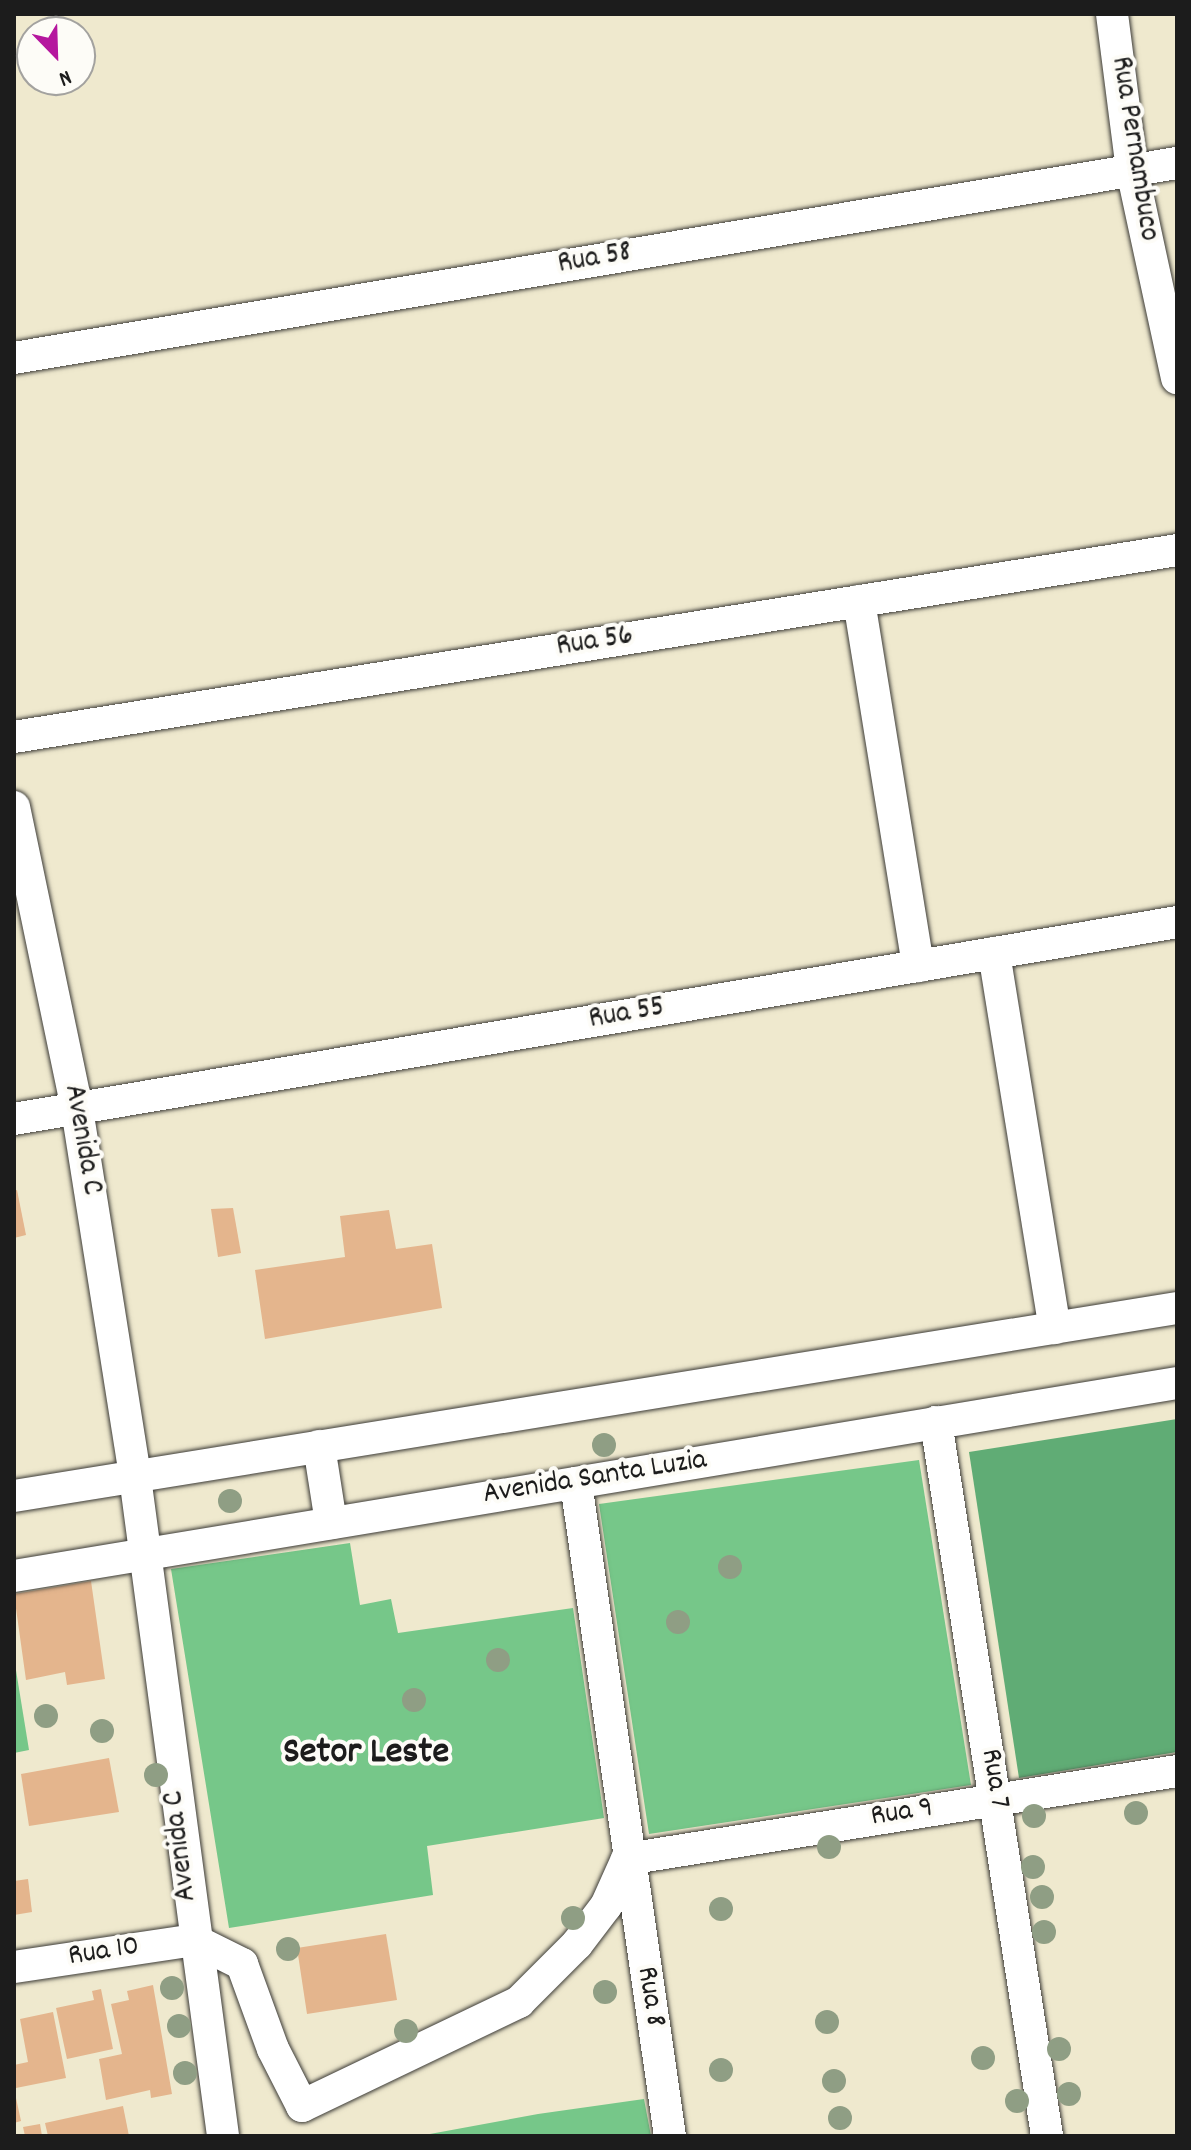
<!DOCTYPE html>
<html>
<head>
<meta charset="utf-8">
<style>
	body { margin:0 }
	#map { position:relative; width:1191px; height:2150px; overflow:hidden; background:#efe9ce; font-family:Dekko,sans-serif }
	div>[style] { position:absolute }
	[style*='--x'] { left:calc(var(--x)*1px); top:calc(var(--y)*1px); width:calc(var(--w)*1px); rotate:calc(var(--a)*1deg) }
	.green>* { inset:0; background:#76c789 }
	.forest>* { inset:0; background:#60ac75 }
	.building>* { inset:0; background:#e4b58d }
	.roads { filter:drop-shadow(0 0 2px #3c3b37) drop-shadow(0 0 2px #3c3b37) }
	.minor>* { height:32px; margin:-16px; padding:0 16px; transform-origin:16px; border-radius:16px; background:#fff }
	.trees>* { width:24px; height:24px; margin:-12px; border-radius:50%; background:#8f9e84 }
	span { translate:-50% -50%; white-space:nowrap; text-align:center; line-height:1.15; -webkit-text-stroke:8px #fdfcf7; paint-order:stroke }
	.street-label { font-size:30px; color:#1c1c1c }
	.district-label { font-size:38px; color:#1c1c1c; font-weight:700 }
	.frame { position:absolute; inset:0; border:16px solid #1c1c1c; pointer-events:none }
	.north { position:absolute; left:16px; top:16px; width:80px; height:80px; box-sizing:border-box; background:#fdfcf7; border:2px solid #a3a29f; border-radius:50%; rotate:157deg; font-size:22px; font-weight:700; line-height:32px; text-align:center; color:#1c1c1c }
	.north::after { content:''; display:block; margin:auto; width:28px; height:36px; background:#b5179e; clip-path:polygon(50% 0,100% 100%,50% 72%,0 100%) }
</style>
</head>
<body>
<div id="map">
	<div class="green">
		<i style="clip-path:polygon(919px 1460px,971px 1785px,649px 1834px,599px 1504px)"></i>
		<i style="clip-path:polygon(350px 1543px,360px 1605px,391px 1599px,398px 1633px,573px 1608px,604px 1818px,427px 1846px,433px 1895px,229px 1928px,171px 1569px)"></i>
		<i style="clip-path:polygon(14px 1658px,29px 1750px,14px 1753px)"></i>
		<i style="clip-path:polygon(644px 2099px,651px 2136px,419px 2136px,538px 2114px)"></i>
	</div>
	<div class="forest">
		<i style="clip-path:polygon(1177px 1419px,1177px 1752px,1019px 1778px,969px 1452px)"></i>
	</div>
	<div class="building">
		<i style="clip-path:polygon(17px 1190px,26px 1235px,14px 1238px,14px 1191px)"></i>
		<i style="clip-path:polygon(233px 1208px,241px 1253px,218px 1257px,211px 1209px)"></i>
		<i style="clip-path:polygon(389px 1210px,396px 1249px,432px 1244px,442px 1308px,265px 1339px,255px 1270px,345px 1257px,340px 1216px)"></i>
		<i style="clip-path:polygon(91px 1581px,105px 1679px,67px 1685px,65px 1672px,26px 1680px,14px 1594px)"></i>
		<i style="clip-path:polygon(109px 1758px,119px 1812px,29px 1826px,21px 1774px)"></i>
		<i style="clip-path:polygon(28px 1879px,32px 1912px,14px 1915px,14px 1881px)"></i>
		<i style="clip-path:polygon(386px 1934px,397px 2000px,307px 2014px,297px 1948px)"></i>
		<i style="clip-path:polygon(153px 1985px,172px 2094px,151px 2098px,150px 2090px,106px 2100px,99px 2059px,122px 2054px,111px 2004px,129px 2000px,127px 1991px)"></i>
		<i style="clip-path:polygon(101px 1989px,113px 2049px,67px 2059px,56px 2008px,94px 2000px,92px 1991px)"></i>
		<i style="clip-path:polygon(53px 2012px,66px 2078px,16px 2088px,14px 2065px,28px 2062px,20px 2019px)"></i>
		<i style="clip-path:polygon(14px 2089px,21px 2121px,14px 2123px)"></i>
		<i style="clip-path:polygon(123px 2106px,129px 2136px,48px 2136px,45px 2123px)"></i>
		<i style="clip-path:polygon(40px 2124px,42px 2136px,25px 2136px,23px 2127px)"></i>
	</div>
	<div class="roads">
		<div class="minor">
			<i style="--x:1112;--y:14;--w:157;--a:82.7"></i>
			<i style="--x:1132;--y:170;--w:213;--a:77.8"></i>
			<i style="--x:14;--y:358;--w:1179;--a:-9.52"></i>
			<i style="--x:859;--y:601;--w:370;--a:80.8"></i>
			<i style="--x:14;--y:737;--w:1178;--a:-9.13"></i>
			<i style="--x:14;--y:807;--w:309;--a:78.2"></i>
			<i style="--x:77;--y:1109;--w:373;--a:81"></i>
			<i style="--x:135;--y:1477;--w:665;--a:82.39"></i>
			<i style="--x:994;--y:953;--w:380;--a:80.8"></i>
			<i style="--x:14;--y:1119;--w:1180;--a:-9.61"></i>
			<i style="--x:936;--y:1422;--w:723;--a:81.16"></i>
			<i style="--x:319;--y:1446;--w:78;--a:81.1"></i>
			<i style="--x:576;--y:1483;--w:660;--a:81.81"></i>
			<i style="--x:14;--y:1496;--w:1178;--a:-9.18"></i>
			<i style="--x:14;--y:1576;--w:1179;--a:-9.42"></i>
			<i style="--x:627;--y:1859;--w:557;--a:-9.09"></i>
			<i style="--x:194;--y:1940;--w:54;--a:26.6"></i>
			<i style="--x:242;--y:1964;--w:90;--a:70"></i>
			<i style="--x:273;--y:2049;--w:64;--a:63"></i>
			<i style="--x:302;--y:2106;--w:241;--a:-25.6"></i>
			<i style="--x:519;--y:2002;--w:82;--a:-45"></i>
			<i style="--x:577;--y:1944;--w:48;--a:-52.7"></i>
			<i style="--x:606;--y:1906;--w:51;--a:-65.9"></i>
			<i style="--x:14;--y:1967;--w:182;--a:-8.5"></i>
		</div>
	</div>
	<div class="trees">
		<i style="left:604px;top:1445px"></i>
		<i style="left:230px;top:1501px"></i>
		<i style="left:730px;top:1567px"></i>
		<i style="left:678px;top:1622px"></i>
		<i style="left:498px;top:1660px"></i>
		<i style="left:414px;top:1700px"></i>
		<i style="left:46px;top:1716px"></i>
		<i style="left:102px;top:1731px"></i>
		<i style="left:156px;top:1775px"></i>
		<i style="left:1136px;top:1813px"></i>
		<i style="left:1034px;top:1816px"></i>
		<i style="left:829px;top:1847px"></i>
		<i style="left:1033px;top:1867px"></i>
		<i style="left:1042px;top:1897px"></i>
		<i style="left:721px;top:1909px"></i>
		<i style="left:573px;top:1918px"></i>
		<i style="left:1044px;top:1932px"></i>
		<i style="left:288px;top:1949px"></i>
		<i style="left:172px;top:1988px"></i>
		<i style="left:605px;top:1992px"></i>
		<i style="left:827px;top:2022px"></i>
		<i style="left:179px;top:2026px"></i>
		<i style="left:406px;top:2031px"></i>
		<i style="left:1059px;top:2049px"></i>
		<i style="left:983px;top:2058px"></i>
		<i style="left:721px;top:2070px"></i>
		<i style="left:185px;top:2073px"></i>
		<i style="left:834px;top:2081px"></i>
		<i style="left:1069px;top:2094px"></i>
		<i style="left:1017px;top:2101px"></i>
		<i style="left:840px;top:2118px"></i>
	</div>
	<div class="street-label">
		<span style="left:1133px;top:149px;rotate:81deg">Rua Pernambuco</span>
		<span style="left:595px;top:260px;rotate:-10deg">Rua 58</span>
		<span style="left:595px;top:643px;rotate:-9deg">Rua 56</span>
		<span style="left:627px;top:1015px;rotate:-10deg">Rua 55</span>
		<span style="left:81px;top:1140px;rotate:80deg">Avenida C</span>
		<span style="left:595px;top:1479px;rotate:-9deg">Avenida Santa Luzia</span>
		<span style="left:993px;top:1779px;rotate:81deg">Rua 7</span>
		<span style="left:902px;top:1814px;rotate:-9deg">Rua 9</span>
		<span style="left:182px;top:1846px;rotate:-97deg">Avenida C</span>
		<span style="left:104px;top:1953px;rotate:-9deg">Rua 10</span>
		<span style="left:649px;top:1997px;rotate:81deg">Rua 8</span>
	</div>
	<div class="district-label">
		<span style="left:366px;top:1754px">Setor Leste</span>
	</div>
	<div class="frame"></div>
	<div class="north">N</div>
</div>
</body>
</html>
